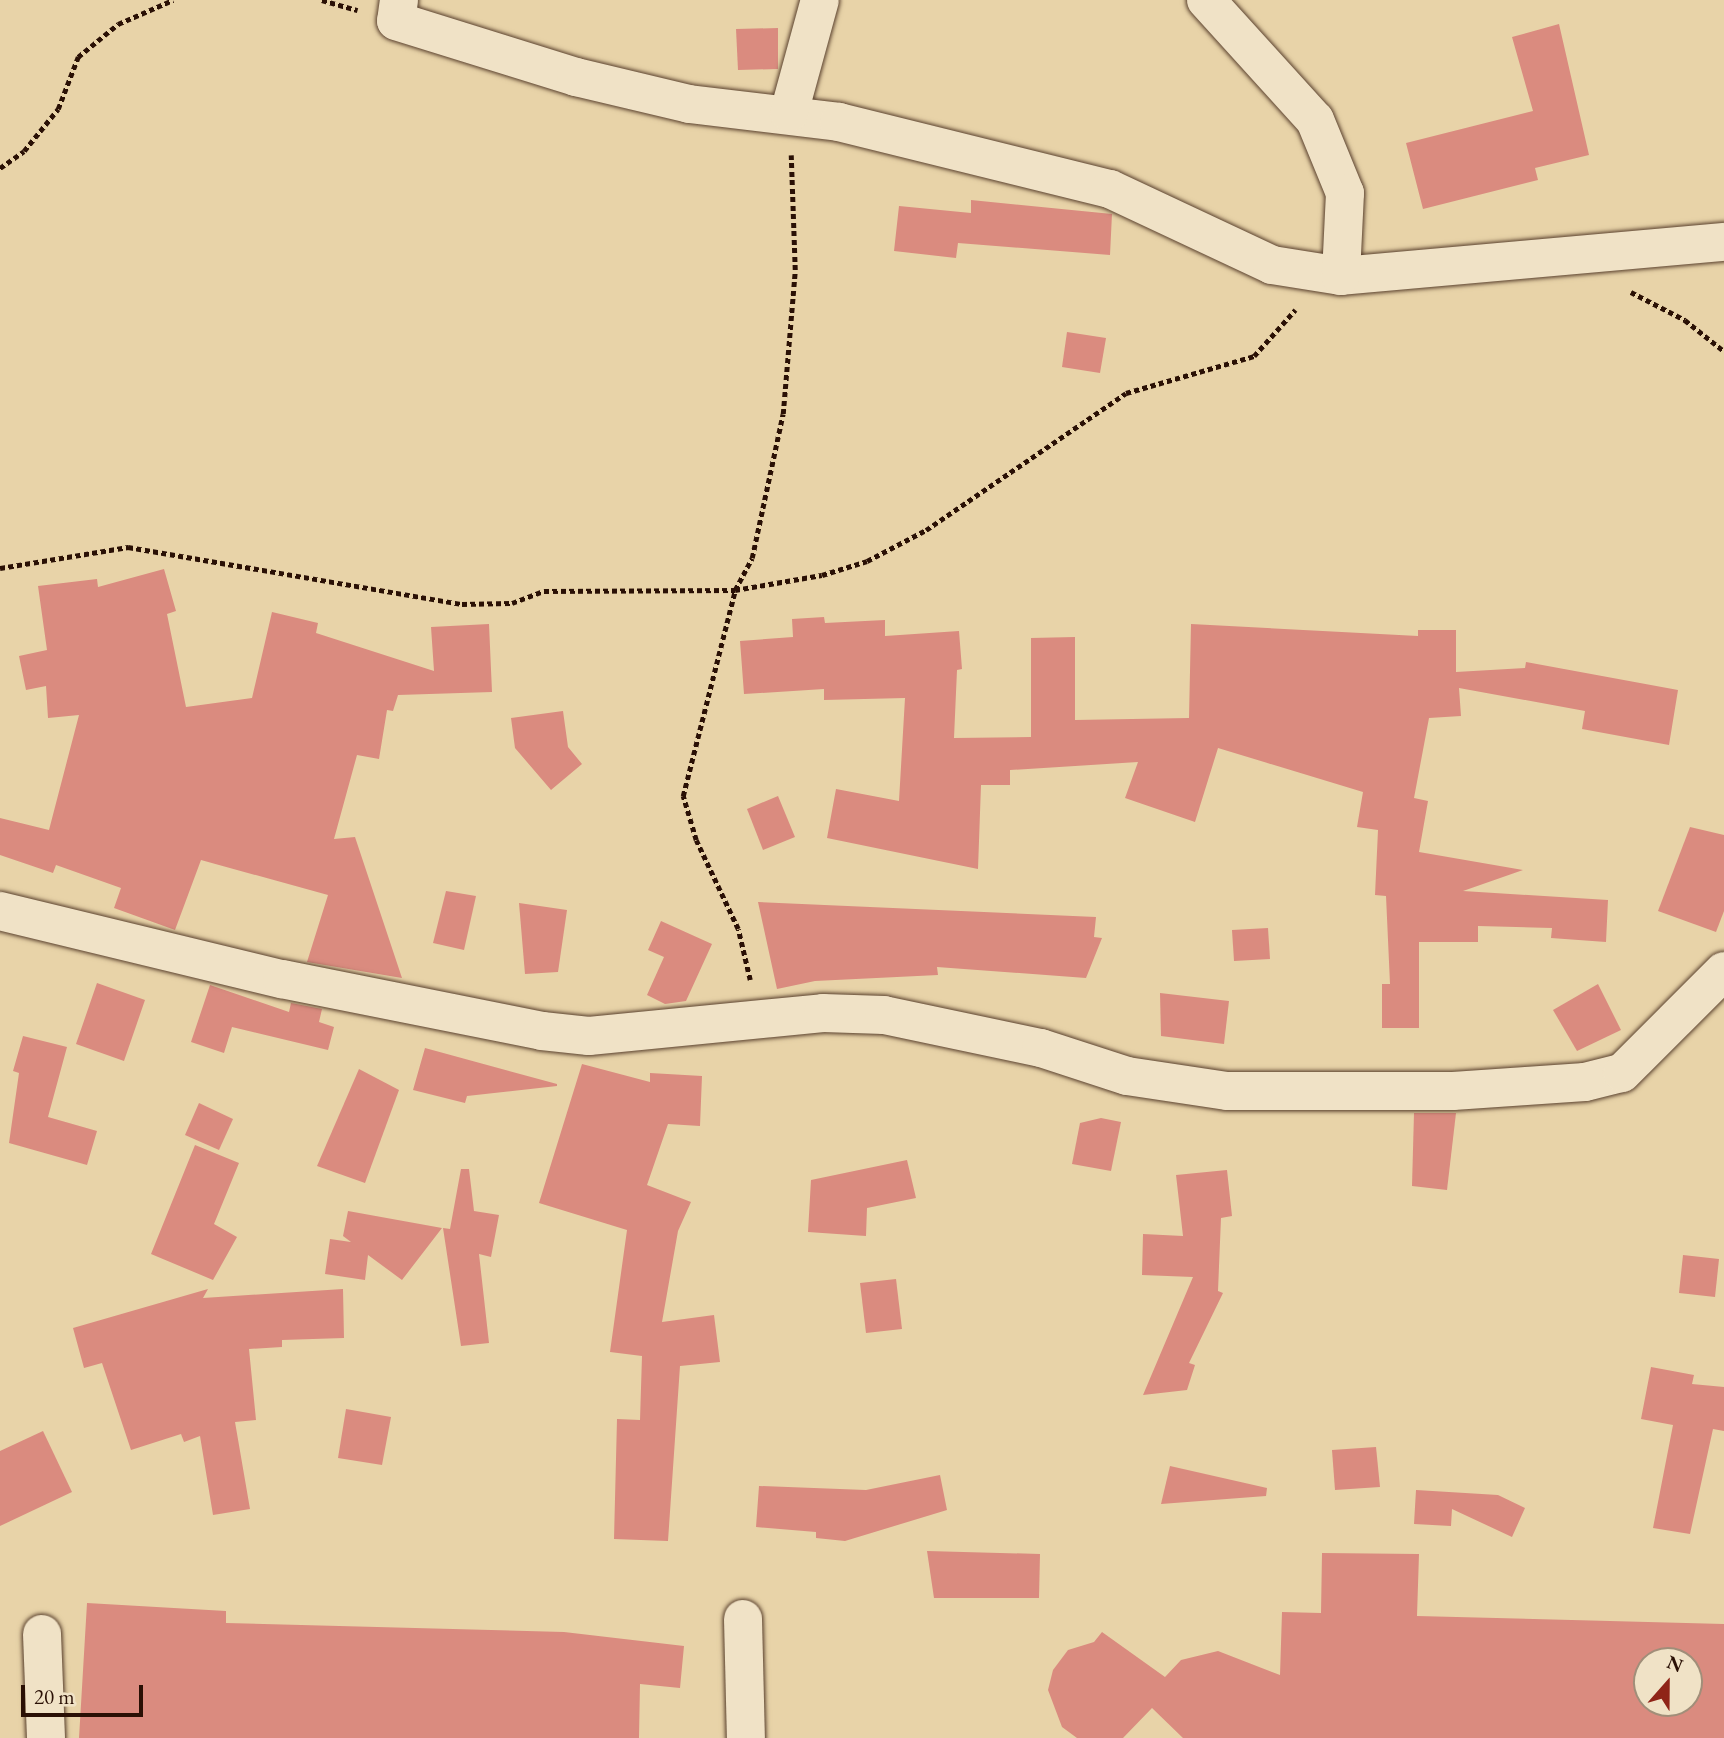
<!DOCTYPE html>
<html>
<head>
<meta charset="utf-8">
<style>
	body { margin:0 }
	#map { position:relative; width:1724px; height:1738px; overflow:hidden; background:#e8d3a8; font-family:"EB Garamond",serif }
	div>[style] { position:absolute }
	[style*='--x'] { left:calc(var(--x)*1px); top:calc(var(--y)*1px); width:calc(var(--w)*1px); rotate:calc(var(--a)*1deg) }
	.building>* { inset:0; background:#da8b7f }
	.path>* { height:4.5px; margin-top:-2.25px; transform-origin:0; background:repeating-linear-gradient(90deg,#2a1005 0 5px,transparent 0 8.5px) }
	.roads { filter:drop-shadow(0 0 2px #5a412e) drop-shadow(0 0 2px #5a412e) }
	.minor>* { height:38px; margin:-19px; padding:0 19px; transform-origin:19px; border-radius:19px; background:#f0e2c6 }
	span { translate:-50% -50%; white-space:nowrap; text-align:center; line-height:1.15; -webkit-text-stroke:5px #f0e2c6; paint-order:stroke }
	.north { position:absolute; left:1633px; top:1647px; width:70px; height:70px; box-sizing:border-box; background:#f0e2c6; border:2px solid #a18e79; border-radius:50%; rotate:21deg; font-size:19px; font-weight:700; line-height:28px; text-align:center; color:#2a1005 }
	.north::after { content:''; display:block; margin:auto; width:24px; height:32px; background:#8f2418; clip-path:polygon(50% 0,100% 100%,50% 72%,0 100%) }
	.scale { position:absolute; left:21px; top:1685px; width:122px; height:32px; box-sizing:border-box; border:4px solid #2a1005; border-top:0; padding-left:9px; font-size:21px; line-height:24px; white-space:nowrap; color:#2a1005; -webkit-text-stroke:5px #f0e2c6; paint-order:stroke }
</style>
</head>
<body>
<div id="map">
	<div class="building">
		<i style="clip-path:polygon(1559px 24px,1589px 155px,1535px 168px,1538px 180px,1423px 209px,1406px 143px,1533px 111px,1512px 37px)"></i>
		<i style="clip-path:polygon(778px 28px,778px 69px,738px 70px,736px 29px)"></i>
		<i style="clip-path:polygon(971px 200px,1112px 214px,1110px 255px,958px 243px,956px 258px,894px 251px,899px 206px,971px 213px)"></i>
		<i style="clip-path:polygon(1067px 332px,1106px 338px,1100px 373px,1062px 367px)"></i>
		<i style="clip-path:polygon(164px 569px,176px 611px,167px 614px,186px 707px,252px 698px,272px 612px,318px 623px,316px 633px,434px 671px,431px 627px,489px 624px,492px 692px,398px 695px,393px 711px,387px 710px,379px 759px,357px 755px,334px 839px,355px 837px,402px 978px,307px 962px,328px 895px,201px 860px,175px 930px,114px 908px,121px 888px,56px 865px,53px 873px,0 855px,0 818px,49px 830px,79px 715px,48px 718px,46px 686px,26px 690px,19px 656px,47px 650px,38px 586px,97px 579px,98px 587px)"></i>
		<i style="clip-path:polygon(824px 617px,825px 623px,885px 620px,885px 636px,959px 631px,962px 669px,957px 670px,954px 738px,1031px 737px,1031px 638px,1075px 637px,1075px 720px,1189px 718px,1191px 624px,1418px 636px,1418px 630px,1456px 630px,1456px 672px,1525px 668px,1526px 662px,1678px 690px,1669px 745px,1582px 729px,1585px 711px,1459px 688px,1461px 716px,1429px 718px,1414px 798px,1428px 801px,1419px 852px,1523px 870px,1463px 891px,1608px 900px,1606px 942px,1551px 938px,1552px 928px,1478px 926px,1478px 942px,1419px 942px,1419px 1028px,1382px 1028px,1382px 984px,1390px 984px,1386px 896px,1375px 895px,1378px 830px,1357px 827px,1363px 792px,1218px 748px,1195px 822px,1125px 798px,1138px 762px,1010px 770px,1010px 785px,981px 785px,978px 869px,827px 838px,836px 789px,899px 801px,905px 698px,824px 700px,824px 689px,744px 694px,740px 641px,793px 637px,792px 619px)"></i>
		<i style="clip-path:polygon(563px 711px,568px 747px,582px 764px,551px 790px,515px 748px,511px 718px)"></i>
		<i style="clip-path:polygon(778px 796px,795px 837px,763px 850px,747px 809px)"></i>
		<i style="clip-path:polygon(1690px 827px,1724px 835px,1724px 911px,1716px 932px,1658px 911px)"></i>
		<i style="clip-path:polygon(446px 891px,476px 896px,464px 950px,433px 943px)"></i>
		<i style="clip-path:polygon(758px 902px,1096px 917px,1094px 937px,1102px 938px,1086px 978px,937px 967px,938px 975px,815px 981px,777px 989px)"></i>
		<i style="clip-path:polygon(519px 903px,567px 910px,558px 972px,525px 974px)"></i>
		<i style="clip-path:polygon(661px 921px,712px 944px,686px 1001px,665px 1004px,647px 995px,664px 957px,648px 950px)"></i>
		<i style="clip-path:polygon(1268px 928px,1270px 959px,1234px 961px,1232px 930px)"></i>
		<i style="clip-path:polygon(97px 983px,145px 1000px,124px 1061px,76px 1044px)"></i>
		<i style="clip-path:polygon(1598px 984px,1621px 1030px,1577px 1051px,1553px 1010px)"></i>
		<i style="clip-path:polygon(210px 985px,289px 1012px,291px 1003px,322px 1009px,319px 1022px,334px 1027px,328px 1050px,232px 1027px,224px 1053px,191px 1042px)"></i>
		<i style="clip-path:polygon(1160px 993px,1229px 1001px,1224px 1044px,1161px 1036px)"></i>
		<i style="clip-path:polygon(23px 1036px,67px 1047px,48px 1117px,97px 1131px,87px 1165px,9px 1143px,19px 1073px,13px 1071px)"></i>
		<i style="clip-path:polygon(425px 1048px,557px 1084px,557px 1086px,467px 1096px,465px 1103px,413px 1090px)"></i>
		<i style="clip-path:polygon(582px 1064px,650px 1082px,650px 1073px,702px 1076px,700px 1126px,668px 1124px,647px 1185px,691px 1202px,678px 1231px,662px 1322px,714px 1315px,720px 1362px,680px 1366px,668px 1541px,614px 1539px,617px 1419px,640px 1420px,642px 1356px,610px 1352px,627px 1230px,539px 1203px)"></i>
		<i style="clip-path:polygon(359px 1069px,399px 1090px,365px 1183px,317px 1166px)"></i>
		<i style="clip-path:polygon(199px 1103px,233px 1119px,219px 1150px,185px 1135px)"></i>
		<i style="clip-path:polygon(1414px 1113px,1456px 1113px,1447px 1190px,1412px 1186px)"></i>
		<i style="clip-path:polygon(1101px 1118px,1121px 1122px,1111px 1171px,1072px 1164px,1080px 1123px)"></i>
		<i style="clip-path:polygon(195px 1145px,239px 1163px,214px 1224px,237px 1237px,213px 1280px,151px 1254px)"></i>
		<i style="clip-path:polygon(907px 1160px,916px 1198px,867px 1208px,866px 1236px,808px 1232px,811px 1180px)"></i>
		<i style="clip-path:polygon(461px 1169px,469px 1169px,474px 1211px,499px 1215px,491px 1257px,479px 1254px,489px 1343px,461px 1346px,443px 1228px,450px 1229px)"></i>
		<i style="clip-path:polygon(1227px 1170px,1232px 1216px,1221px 1218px,1218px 1291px,1223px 1293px,1189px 1363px,1195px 1365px,1187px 1390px,1143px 1395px,1193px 1277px,1142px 1275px,1143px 1234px,1183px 1236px,1176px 1175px)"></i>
		<i style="clip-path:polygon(348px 1211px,442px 1228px,402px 1280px,368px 1255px,365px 1280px,325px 1274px,330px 1239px,351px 1242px,343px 1236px)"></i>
		<i style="clip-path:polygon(1683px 1255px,1719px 1259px,1715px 1297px,1679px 1293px)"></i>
		<i style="clip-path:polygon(896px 1279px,902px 1329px,866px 1333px,860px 1283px)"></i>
		<i style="clip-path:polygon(208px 1289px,203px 1298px,343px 1289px,344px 1338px,282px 1340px,282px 1347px,249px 1349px,256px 1420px,235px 1422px,250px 1509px,213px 1515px,200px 1436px,184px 1442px,181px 1434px,131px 1450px,102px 1363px,84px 1368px,73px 1328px)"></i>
		<i style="clip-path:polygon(1651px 1367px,1694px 1375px,1692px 1384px,1724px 1387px,1724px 1431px,1713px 1429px,1690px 1534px,1653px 1528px,1673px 1425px,1641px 1419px)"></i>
		<i style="clip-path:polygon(346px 1409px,391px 1417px,382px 1465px,338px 1458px)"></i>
		<i style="clip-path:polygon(43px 1431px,72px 1492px,0 1526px,0 1451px)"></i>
		<i style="clip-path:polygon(1376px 1447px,1380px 1487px,1335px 1490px,1332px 1450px)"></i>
		<i style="clip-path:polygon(1170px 1466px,1267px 1488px,1266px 1496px,1161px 1504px)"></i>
		<i style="clip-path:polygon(940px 1475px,947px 1510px,845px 1541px,816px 1538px,816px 1532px,756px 1527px,759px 1486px,866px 1490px)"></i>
		<i style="clip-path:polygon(1416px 1490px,1498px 1495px,1525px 1508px,1512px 1537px,1452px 1509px,1451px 1526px,1414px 1524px)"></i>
		<i style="clip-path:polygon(927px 1551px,1040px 1554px,1039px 1598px,934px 1598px)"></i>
		<i style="clip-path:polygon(evenodd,1322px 1553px,1419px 1554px,1417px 1616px,1724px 1624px,1724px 1738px,1183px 1738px,1152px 1708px,1123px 1738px,1077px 1738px,1062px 1727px,1048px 1690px,1053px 1670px,1068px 1650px,1094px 1642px,1102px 1632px,1165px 1677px,1181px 1660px,1218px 1651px,1280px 1675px,1282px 1612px,1321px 1613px,1322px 1553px,1647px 1661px,1689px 1661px,1689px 1703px,1647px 1703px,1647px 1661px)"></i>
		<i style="clip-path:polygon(87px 1603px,226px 1611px,226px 1623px,564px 1632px,684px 1646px,680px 1688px,640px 1684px,639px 1738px,79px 1738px)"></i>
	</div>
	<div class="path">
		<i style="--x:322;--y:0;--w:37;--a:16"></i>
		<i style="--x:0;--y:168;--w:29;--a:-35"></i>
		<i style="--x:24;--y:151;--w:54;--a:-51"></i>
		<i style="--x:58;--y:109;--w:56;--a:-69"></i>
		<i style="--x:78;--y:57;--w:52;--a:-39.5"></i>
		<i style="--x:118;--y:24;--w:60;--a:-23.6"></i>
		<i style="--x:1631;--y:292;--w:61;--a:27.4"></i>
		<i style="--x:1685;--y:320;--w:50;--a:38.5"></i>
		<i style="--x:0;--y:568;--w:130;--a:-9.3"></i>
		<i style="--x:128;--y:547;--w:339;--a:9.7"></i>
		<i style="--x:462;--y:604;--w:50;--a:-1.1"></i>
		<i style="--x:512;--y:603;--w:34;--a:-21"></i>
		<i style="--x:544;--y:591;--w:191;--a:-0.3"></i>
		<i style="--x:735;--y:590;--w:88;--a:-9.8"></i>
		<i style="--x:822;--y:575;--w:47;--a:-17.3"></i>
		<i style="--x:867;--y:561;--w:67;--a:-27.7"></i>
		<i style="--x:926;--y:530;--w:242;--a:-34.4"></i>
		<i style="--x:1126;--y:393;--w:133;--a:-16.1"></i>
		<i style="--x:1254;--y:356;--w:62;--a:-48.3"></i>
		<i style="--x:750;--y:980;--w:52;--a:-103.2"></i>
		<i style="--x:738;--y:929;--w:98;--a:-115.3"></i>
		<i style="--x:696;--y:840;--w:46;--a:-106.5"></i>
		<i style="--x:683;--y:796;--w:212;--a:-75.8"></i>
		<i style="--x:735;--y:590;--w:36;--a:-62"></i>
		<i style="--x:752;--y:558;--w:147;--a:-77.9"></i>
		<i style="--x:783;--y:414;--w:144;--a:-85.2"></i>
		<i style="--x:795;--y:270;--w:115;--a:-92"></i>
	</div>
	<div class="roads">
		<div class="minor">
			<i style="--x:399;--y:0;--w:21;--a:98"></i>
			<i style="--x:396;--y:21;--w:189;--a:17.3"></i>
			<i style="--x:576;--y:77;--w:116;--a:13.4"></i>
			<i style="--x:689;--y:104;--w:151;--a:6.8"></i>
			<i style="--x:839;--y:122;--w:279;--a:13.9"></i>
			<i style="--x:1110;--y:189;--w:179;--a:25.1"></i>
			<i style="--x:1272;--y:265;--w:70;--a:9.1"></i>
			<i style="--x:1341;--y:276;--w:385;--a:-5.1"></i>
			<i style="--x:1206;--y:0;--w:162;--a:47.8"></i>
			<i style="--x:1315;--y:120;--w:79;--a:67.7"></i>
			<i style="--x:1345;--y:193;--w:83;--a:92.8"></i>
			<i style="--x:789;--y:113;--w:117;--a:-74.7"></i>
			<i style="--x:0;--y:911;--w:290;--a:13.6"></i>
			<i style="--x:282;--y:979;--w:265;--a:11.3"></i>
			<i style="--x:542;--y:1031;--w:47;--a:6.1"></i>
			<i style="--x:589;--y:1036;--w:235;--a:-5.6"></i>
			<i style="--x:823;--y:1013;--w:61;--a:1.9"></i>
			<i style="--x:884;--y:1015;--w:160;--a:11.9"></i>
			<i style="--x:1041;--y:1048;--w:90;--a:18"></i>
			<i style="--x:1127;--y:1076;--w:101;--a:8.5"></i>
			<i style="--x:1227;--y:1091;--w:226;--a:0"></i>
			<i style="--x:1453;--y:1091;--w:132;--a:-3.9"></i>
			<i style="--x:1585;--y:1082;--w:38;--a:-14"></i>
			<i style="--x:1622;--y:1073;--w:144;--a:-45"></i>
			<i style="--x:743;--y:1619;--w:119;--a:88.6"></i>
			<i style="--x:42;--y:1634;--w:104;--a:87.8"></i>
		</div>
	</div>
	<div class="north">N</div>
	<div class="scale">20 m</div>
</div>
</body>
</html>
